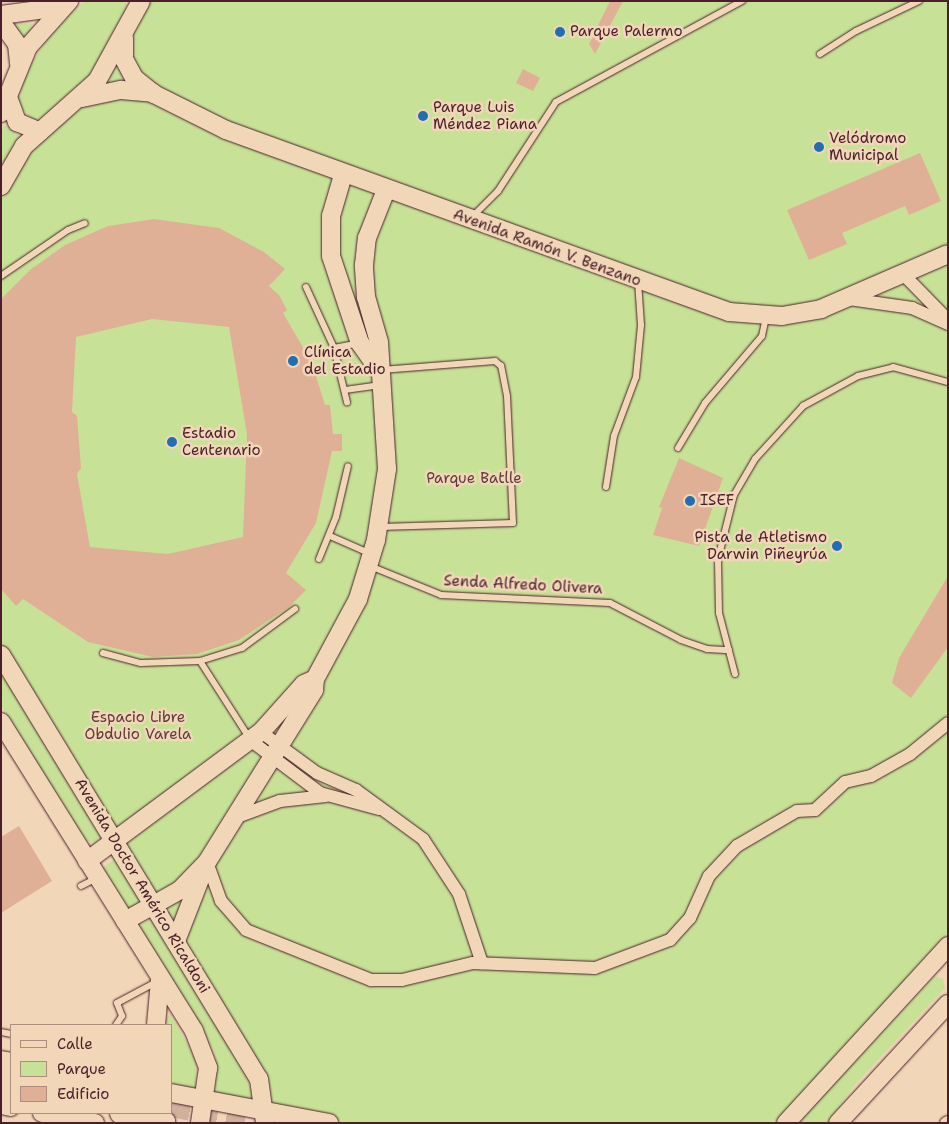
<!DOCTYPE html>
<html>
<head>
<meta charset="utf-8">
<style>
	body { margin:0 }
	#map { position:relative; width:949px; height:1124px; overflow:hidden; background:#f1d6b8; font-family:"Shantell Sans",sans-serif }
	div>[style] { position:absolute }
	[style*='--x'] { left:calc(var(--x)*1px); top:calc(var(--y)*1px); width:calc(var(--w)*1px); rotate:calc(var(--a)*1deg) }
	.green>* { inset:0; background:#c7e197 }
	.building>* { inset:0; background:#e0b096 }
	.primary-tunnel>* { height:19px; margin-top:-9.5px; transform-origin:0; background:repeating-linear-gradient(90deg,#d0b19c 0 19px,transparent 0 28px) }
	.roads { filter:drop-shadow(0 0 1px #4a1f2b) drop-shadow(0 0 1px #4a1f2b) }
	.lane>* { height:6px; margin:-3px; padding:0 3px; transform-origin:3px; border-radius:3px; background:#f1d6b8 }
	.street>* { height:12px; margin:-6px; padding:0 6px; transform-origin:6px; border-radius:6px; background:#f1d6b8 }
	.secondary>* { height:18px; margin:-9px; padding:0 9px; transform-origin:9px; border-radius:9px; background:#f1d6b8 }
	.primary>* { height:19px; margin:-9.5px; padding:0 9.5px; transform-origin:9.5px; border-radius:9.5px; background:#f1d6b8 }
	.dots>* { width:14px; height:14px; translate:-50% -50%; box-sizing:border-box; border:2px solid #f1d6b8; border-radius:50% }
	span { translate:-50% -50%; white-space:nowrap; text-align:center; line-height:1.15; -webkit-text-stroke:5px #f1d6b8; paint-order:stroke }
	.poi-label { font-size:15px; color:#4a1f2b }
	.left { translate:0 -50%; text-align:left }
	.right { translate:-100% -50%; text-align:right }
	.street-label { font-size:15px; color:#4a1f2b }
	.park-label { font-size:15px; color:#5d3c3b }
	.frame { position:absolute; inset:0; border:2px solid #4a1f2b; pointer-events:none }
	.legend { position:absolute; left:10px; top:1024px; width:162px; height:90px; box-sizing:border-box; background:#f1d6b8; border:1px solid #ae8d80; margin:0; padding:6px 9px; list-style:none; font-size:15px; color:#4a1f2b }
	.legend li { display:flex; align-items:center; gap:10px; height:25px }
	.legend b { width:25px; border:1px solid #ae8d80 }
</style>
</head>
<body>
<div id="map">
	<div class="green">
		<i style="clip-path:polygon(85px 1px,126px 1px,127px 12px,92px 76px,43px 119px,31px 119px,17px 103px,27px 70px,54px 29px)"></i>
		<i style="clip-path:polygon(141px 1px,948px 1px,948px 946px,786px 1123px,329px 1123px,265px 1110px,262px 1089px,1px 655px,1px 186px,10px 169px,63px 115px)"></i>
		<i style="clip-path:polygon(15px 23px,33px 24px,23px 41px,14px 25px)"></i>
		<i style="clip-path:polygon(4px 124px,23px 139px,1px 170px,1px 131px)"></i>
		<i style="clip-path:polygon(1px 668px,102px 836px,94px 843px,83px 839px,1px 705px)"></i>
		<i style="clip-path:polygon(115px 858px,143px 902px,137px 910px,126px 909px,102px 869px)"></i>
		<i style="clip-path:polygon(152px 918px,246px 1071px,253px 1100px,214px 1095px,215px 1053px,139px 926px)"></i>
		<i style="clip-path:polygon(935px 976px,943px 979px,945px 988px,854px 1086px,828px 1123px,797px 1123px)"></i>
		<i style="clip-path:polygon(170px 1014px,197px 1060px,195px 1090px,171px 1087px,171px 1025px,163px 1025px)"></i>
	</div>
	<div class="building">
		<i style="clip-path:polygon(610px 1px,623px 1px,595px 54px,589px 44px)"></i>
		<i style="clip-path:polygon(523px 69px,540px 78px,533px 91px,516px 83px)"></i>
		<i style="clip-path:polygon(920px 153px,941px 201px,909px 215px,905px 206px,842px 233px,847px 244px,809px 260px,787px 210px)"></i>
		<i style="clip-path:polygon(evenodd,154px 219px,219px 228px,264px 252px,285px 269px,269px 286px,279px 295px,287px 310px,283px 313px,312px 363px,325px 405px,330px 405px,333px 434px,342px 434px,342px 451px,332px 451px,316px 523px,286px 573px,306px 590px,289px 607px,239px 640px,197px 654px,153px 657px,88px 642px,23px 599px,16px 606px,1px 589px,1px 299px,30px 270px,65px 245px,108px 226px,154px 219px,152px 319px,229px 327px,247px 434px,243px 537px,168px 554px,90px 547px,77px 474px,81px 468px,77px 416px,72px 412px,76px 337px,152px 319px)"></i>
		<i style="clip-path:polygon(679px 458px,723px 478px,699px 546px,653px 535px,662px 508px,659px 507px)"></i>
		<i style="clip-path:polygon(948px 576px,948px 647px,911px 698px,892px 683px,899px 658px)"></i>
		<i style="clip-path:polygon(19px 826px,52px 881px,1px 913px,1px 837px)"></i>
	</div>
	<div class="primary-tunnel">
		<i style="--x:171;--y:1107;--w:83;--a:11.2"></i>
	</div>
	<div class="roads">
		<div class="lane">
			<i style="--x:820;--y:54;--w:43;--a:-32.6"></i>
			<i style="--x:856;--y:31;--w:70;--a:-25.5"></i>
			<i style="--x:471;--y:218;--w:38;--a:-45"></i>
			<i style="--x:498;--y:191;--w:106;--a:-56.9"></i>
			<i style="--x:556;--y:102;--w:212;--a:-28.5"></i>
			<i style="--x:1;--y:276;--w:81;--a:-34.5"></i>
			<i style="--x:68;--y:230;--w:18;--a:-22"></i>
			<i style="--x:306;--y:287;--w:67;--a:65.3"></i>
			<i style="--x:334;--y:348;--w:56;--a:76.5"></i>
			<i style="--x:334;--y:348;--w:25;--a:-11"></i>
			<i style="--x:345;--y:390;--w:36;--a:-8"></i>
			<i style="--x:678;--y:448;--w:52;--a:-59"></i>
			<i style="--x:705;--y:403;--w:88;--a:-49.6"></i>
			<i style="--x:762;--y:336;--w:19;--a:-78"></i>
			<i style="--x:606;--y:487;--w:52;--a:-81.1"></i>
			<i style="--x:614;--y:436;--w:63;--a:-69.6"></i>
			<i style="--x:636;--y:377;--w:52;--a:-84.5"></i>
			<i style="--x:641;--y:325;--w:44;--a:-93.9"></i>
			<i style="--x:380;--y:527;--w:133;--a:-1.7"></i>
			<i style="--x:513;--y:523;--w:127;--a:-92.7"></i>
			<i style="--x:507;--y:396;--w:31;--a:-101"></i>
			<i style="--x:501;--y:366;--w:8;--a:-140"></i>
			<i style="--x:495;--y:361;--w:114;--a:175.5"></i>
			<i style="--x:330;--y:536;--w:45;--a:23.7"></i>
			<i style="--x:319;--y:559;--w:45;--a:-68"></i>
			<i style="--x:336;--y:517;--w:52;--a:-76.8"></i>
			<i style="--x:370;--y:566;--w:77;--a:22.2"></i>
			<i style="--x:441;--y:595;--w:169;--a:2.7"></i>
			<i style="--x:610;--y:603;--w:80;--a:27.5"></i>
			<i style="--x:681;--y:640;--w:28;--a:19"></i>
			<i style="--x:707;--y:649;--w:22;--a:3"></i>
			<i style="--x:103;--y:653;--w:39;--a:15"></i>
			<i style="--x:141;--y:663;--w:59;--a:-1.9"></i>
			<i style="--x:200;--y:661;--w:44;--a:-17.2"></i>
			<i style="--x:242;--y:648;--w:66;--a:-36.3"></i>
			<i style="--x:200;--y:661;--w:93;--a:57.3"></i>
			<i style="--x:735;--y:674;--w:63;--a:-104.7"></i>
			<i style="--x:719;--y:613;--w:54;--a:-91.1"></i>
			<i style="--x:718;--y:559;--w:66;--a:-76"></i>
			<i style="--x:734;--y:495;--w:42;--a:-59.7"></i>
			<i style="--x:755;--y:459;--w:72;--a:-47.8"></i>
			<i style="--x:803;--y:406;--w:63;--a:-28.6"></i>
			<i style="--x:858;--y:376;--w:36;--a:-14"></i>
			<i style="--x:893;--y:367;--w:57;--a:15.3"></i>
			<i style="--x:81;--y:886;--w:18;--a:-27"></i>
			<i style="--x:116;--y:1025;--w:11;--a:-56"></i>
			<i style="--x:122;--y:1016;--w:14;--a:-111"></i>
			<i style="--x:117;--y:1003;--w:47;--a:-28.2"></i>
			<i style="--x:1;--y:1032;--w:10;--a:11"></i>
		</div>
		<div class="street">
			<i style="--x:903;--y:274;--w:64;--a:45.6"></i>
			<i style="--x:849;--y:299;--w:64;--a:8.1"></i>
			<i style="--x:912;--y:308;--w:39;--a:24"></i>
			<i style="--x:261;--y:732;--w:69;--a:36.2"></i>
			<i style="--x:317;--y:773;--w:43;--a:23.6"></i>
			<i style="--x:356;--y:790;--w:83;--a:36.2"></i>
			<i style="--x:423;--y:839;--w:66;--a:56.8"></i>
			<i style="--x:459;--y:894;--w:73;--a:71.6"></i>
			<i style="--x:250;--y:740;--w:88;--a:37.1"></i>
			<i style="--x:320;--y:793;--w:61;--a:15.2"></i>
			<i style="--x:234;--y:818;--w:49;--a:-20.3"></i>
			<i style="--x:280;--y:801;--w:46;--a:-6.2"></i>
			<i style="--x:207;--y:862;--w:41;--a:70.3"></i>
			<i style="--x:221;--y:901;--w:38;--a:49"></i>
			<i style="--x:246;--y:930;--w:135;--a:21.8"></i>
			<i style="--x:371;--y:980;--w:31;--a:0"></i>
			<i style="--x:402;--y:980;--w:73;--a:-13.5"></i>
			<i style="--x:473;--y:963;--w:122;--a:2.3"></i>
			<i style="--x:595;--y:968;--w:80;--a:-20.5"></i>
			<i style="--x:670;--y:940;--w:30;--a:-48"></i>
			<i style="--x:690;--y:918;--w:46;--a:-65.7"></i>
			<i style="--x:709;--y:876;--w:41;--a:-47"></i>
			<i style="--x:737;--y:846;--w:69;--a:-30.3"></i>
			<i style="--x:797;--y:811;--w:18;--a:-3"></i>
			<i style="--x:815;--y:810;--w:41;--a:-43"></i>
			<i style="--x:845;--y:782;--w:27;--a:-13"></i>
			<i style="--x:871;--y:776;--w:45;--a:-29.4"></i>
			<i style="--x:910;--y:754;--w:49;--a:-39.2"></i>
			<i style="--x:946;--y:1123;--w:2;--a:-27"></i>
		</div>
		<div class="secondary">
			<i style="--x:1;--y:15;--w:61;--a:-7.6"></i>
			<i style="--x:1;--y:22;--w:27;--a:54"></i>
			<i style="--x:17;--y:44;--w:20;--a:84"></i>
			<i style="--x:124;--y:38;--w:21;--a:90"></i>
			<i style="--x:124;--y:59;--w:21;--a:62"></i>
			<i style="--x:134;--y:78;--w:26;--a:39"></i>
			<i style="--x:154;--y:94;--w:80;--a:26.6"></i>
			<i style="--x:226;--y:130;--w:535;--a:19.89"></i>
			<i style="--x:729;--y:312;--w:53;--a:4.3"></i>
			<i style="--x:782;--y:316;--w:40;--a:-10"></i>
			<i style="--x:821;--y:309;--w:138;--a:-23.4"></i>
			<i style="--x:8;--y:97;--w:27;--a:70"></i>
			<i style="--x:17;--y:122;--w:25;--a:23"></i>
			<i style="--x:82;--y:98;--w:40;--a:-12"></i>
			<i style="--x:121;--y:90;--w:32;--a:5"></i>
			<i style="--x:1;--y:113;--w:71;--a:-67.8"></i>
			<i style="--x:28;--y:47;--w:62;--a:-48.3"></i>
			<i style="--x:343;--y:175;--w:43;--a:106.3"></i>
			<i style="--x:331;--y:216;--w:40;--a:90"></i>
			<i style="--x:331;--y:256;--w:92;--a:71.6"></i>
			<i style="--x:360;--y:343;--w:33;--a:55"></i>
			<i style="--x:1;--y:186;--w:46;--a:-60.1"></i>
			<i style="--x:24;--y:146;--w:98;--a:-41.7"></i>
			<i style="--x:97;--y:81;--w:91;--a:-61.2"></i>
			<i style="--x:1;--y:655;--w:496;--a:58.7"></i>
			<i style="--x:259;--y:1079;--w:44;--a:82.2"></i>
			<i style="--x:1;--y:722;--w:364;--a:58"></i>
			<i style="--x:194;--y:1031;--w:40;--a:69"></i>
			<i style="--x:208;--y:1068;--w:56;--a:98.3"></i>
			<i style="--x:87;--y:861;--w:217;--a:-36.6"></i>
			<i style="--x:261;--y:732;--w:64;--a:-48.1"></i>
			<i style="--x:304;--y:684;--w:12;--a:-24"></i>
			<i style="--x:125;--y:921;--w:63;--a:-29.4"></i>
			<i style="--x:180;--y:890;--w:39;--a:-46"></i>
			<i style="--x:207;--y:862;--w:203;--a:-58.1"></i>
			<i style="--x:314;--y:690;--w:11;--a:-85"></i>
			<i style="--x:315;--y:679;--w:91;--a:-61.7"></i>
			<i style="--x:358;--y:599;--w:62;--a:-73"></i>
			<i style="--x:376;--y:540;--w:72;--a:-81.2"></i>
			<i style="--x:387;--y:469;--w:127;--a:-93.6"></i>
			<i style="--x:379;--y:342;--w:47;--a:-106.1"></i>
			<i style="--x:366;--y:297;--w:32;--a:-94"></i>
			<i style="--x:364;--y:265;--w:27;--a:-84"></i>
			<i style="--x:367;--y:238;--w:52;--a:-68.4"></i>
			<i style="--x:176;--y:941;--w:72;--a:-68.8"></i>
			<i style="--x:156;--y:1025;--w:45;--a:-84.9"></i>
			<i style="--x:1;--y:1060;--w:10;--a:11"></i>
			<i style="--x:171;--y:1093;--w:161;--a:10.8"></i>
			<i style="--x:1;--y:1105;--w:10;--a:11"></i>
			<i style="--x:42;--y:1113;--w:54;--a:10.7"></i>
			<i style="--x:786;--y:1123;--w:240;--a:-47.5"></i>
			<i style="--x:838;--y:1123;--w:162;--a:-47.3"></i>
		</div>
		<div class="primary">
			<i style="--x:1;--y:1075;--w:10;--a:11"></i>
			<i style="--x:1;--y:1092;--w:10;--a:6"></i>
			<i style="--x:119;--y:1113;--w:47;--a:9.9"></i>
		</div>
	</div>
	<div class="dots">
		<i style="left:560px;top:32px;background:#1f6fb2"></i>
		<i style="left:423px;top:116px;background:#1f6fb2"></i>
		<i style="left:819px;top:147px;background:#1f6fb2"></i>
		<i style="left:293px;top:361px;background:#1f6fb2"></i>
		<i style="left:172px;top:442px;background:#1f6fb2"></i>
		<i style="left:690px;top:501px;background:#1f6fb2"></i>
		<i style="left:837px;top:546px;background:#1f6fb2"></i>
	</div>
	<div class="poi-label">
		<span class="left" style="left:570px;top:32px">Parque Palermo</span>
		<span class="left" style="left:433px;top:116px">Parque Luis<br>Méndez Piana</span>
		<span class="left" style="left:829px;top:147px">Velódromo<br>Municipal</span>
		<span class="left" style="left:304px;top:361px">Clínica<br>del Estadio</span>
		<span class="left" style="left:182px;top:442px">Estadio<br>Centenario</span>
		<span class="left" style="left:700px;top:501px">ISEF</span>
		<span class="right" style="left:827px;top:546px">Pista de Atletismo<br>Darwin Piñeyrúa</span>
	</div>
	<div class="street-label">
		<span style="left:547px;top:248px;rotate:20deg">Avenida Ramón V. Benzano</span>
		<span style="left:523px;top:585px;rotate:3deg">Senda Alfredo Olivera</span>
		<span style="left:142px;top:886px;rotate:59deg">Avenida Doctor Américo Ricaldoni</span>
	</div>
	<div class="park-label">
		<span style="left:474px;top:479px">Parque Batlle</span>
		<span style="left:138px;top:726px">Espacio Libre<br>Obdulio Varela</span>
	</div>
	<div class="frame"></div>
	<ul class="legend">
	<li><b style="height:6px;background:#f1d6b8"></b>Calle</li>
	<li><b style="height:14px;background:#c7e197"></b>Parque</li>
	<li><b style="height:14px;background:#e0b096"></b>Edificio</li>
	</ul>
</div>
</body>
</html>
